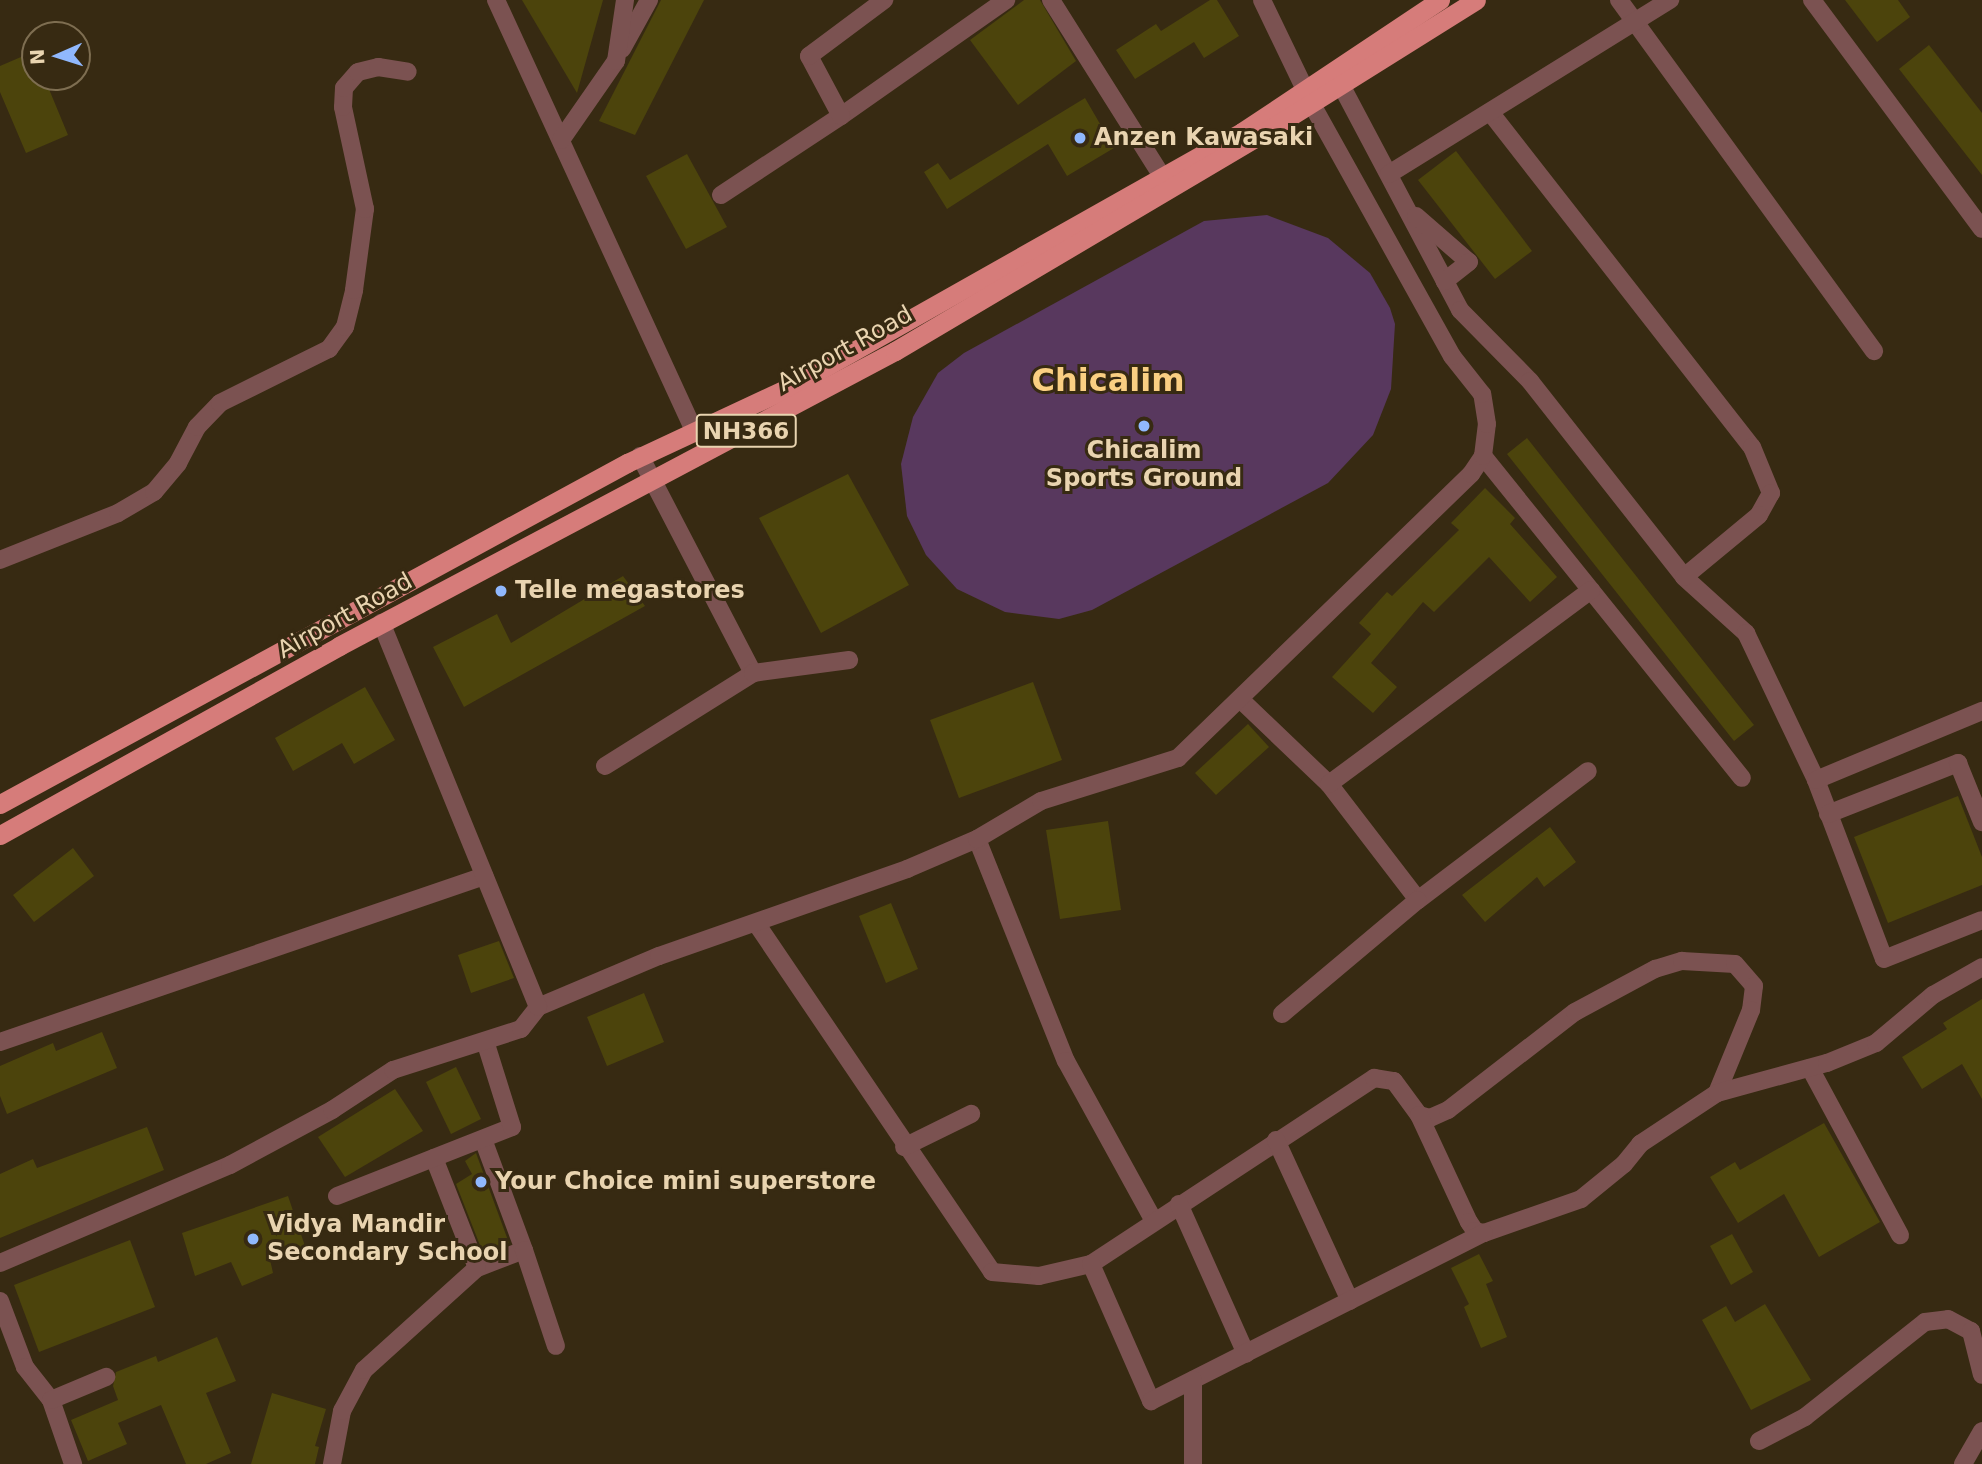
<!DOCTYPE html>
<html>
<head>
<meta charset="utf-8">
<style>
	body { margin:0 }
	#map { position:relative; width:1982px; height:1464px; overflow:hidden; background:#372a12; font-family:"DejaVu Sans",sans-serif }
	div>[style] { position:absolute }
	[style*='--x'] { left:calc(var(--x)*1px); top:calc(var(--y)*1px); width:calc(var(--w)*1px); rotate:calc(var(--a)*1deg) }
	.green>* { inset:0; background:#58385e }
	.building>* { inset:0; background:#4c440c }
	.minor>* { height:18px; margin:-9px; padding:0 9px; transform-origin:9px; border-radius:9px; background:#7b5251 }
	.trunk>* { height:19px; margin:-9.5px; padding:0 9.5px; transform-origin:9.5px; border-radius:9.5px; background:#d67c7a }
	.dots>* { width:19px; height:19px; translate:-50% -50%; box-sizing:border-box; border:4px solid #372a12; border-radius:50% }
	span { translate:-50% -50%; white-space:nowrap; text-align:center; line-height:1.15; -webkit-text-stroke:6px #372a12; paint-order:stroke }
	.shield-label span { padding:2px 5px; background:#372a12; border:2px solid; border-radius:5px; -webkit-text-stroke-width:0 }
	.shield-label { font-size:23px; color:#e9d4b0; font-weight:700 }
	.poi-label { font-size:24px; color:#e9d4b0; font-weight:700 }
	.left { translate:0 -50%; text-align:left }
	.street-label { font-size:24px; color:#e9d4b0 }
	.district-label { font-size:32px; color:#facf82; font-weight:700 }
	.north { position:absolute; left:21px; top:21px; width:70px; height:70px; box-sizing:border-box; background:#372a12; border:2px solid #7e6e51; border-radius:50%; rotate:267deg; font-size:19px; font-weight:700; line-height:28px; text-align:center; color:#e9d4b0 }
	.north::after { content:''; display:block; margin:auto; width:24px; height:32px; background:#90b8fd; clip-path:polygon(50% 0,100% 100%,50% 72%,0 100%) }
</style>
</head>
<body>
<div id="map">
	<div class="green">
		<i style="clip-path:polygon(1267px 215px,1328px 238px,1370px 273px,1390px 308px,1395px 324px,1391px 389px,1373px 435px,1328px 483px,1092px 610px,1059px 619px,1005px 612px,957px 589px,926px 555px,907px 516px,901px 464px,913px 417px,938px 373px,964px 353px,1204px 221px)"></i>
	</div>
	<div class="building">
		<i style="clip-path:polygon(522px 0,603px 0,577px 93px)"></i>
		<i style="clip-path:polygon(661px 0,704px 0,635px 135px,599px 121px)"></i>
		<i style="clip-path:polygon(1024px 0,1040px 0,1076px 61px,1018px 105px,970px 40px)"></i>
		<i style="clip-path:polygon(1210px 0,1217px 0,1239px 36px,1204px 58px,1194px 42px,1135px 79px,1116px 50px,1156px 24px,1161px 31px)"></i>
		<i style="clip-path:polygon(1845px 0,1898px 0,1910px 17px,1877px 42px)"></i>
		<i style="clip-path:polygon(1929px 45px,1982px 113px,1982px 175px,1899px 69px)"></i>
		<i style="clip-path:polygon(35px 51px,35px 77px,44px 77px,68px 135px,26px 153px,0 92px,0 66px)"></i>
		<i style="clip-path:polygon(1085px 98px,1114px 148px,1067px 176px,1048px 144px,947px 209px,924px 172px,938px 163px,950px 180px)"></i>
		<i style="clip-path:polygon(1456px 151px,1532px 251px,1495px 279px,1418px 180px)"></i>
		<i style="clip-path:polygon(687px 154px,727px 227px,686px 249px,646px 176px)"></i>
		<i style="clip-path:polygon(1527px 438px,1754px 725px,1734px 741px,1507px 454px)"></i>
		<i style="clip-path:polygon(848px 474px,909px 585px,821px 633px,759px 518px)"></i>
		<i style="clip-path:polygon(1485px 488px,1515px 518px,1510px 524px,1557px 577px,1530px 602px,1489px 557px,1434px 612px,1423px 602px,1371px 663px,1397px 687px,1373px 713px,1332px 677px,1371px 634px,1359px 623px,1387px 592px,1392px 596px,1459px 530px,1451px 523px)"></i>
		<i style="clip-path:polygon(623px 576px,645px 606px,464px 707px,433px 647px,497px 614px,511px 643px)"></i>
		<i style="clip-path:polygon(1033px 682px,1062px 760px,959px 798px,930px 720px)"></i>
		<i style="clip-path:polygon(365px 687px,395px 740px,354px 764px,342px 743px,293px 771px,275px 738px)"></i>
		<i style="clip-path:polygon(1248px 724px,1269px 747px,1216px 795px,1195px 773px)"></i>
		<i style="clip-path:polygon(1958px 796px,1982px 857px,1982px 885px,1888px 923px,1854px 837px)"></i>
		<i style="clip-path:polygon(1108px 821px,1121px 910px,1060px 919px,1046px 830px)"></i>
		<i style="clip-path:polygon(1550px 827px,1576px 862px,1544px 887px,1537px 877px,1485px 922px,1462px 895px)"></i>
		<i style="clip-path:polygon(73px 848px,94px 876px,34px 922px,13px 895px)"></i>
		<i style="clip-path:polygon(891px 903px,918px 969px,886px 983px,859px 916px)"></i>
		<i style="clip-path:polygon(499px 941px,514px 978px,471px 993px,458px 955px)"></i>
		<i style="clip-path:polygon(644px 993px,664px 1042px,607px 1066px,587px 1017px)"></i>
		<i style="clip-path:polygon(1982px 999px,1982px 1099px,1962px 1064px,1922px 1089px,1902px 1057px,1947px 1029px,1943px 1023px)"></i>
		<i style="clip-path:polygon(102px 1032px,117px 1068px,7px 1114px,0 1096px,0 1066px,53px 1043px,56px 1051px)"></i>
		<i style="clip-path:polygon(456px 1067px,481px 1119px,451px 1134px,426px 1082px)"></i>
		<i style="clip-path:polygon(395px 1089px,423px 1131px,345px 1177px,318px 1137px)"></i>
		<i style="clip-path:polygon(1824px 1123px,1880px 1222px,1819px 1257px,1784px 1194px,1738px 1223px,1710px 1177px,1735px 1162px,1740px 1170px)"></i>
		<i style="clip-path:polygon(147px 1127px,164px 1170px,0 1238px,0 1174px,33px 1159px,37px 1168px)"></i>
		<i style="clip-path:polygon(476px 1153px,509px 1243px,483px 1253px,456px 1184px,472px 1174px,465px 1161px)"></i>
		<i style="clip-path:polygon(288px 1196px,305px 1246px,269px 1255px,273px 1273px,242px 1286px,231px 1262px,195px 1276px,182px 1233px)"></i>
		<i style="clip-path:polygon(1732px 1234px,1753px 1272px,1731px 1285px,1710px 1246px)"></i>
		<i style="clip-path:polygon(130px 1240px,155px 1307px,39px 1352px,14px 1285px)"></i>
		<i style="clip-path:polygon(1479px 1254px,1493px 1281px,1486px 1284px,1507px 1337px,1481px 1348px,1464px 1307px,1469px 1304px,1451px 1268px)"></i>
		<i style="clip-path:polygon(1765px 1304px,1811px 1380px,1751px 1410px,1702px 1320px,1726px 1306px,1735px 1322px)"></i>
		<i style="clip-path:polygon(217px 1337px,236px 1381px,206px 1393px,231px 1453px,206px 1464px,186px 1464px,161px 1405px,118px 1423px,127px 1444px,88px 1461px,71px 1420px,118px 1400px,113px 1386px,116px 1372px,156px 1356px,158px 1362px)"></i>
		<i style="clip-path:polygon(272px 1393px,326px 1409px,315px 1446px,319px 1447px,315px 1464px,251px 1464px)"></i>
	</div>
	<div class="minor">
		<i style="--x:496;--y:0;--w:476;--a:65.3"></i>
		<i style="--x:1051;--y:0;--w:208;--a:57.8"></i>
		<i style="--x:1619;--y:0;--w:434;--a:54"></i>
		<i style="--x:1812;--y:0;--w:285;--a:53.4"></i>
		<i style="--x:622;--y:49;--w:56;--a:-61.1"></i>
		<i style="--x:1341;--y:85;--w:255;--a:62.1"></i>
		<i style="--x:1460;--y:310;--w:100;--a:45.4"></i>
		<i style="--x:1530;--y:381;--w:249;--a:51.8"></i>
		<i style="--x:1684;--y:577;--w:84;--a:42.1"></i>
		<i style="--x:1746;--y:633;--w:163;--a:64.5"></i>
		<i style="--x:1816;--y:780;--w:191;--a:69.2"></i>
		<i style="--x:1884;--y:959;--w:105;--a:-21.7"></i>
		<i style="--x:1490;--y:112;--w:425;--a:52"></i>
		<i style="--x:1752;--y:447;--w:50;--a:67.6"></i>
		<i style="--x:1771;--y:493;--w:25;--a:119"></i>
		<i style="--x:1759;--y:515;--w:97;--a:140.4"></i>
		<i style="--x:841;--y:116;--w:202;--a:-35.1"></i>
		<i style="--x:561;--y:140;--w:96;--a:-55.2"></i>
		<i style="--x:616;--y:61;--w:62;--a:-81.6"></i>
		<i style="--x:1389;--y:174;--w:331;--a:-31.8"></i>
		<i style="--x:721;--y:195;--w:144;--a:-33.4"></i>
		<i style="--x:841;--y:116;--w:68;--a:-118.1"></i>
		<i style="--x:809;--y:56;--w:94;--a:-36.7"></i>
		<i style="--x:1416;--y:216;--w:70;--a:41"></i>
		<i style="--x:1469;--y:262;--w:31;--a:142"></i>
		<i style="--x:640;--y:456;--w:245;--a:62.5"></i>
		<i style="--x:1483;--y:456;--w:413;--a:51.2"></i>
		<i style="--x:0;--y:560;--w:127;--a:-21.7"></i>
		<i style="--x:118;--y:513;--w:42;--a:-30.3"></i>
		<i style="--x:154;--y:492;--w:38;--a:-50"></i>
		<i style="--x:178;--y:463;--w:41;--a:-62.2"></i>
		<i style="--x:197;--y:427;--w:33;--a:-46"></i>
		<i style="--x:220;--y:403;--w:122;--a:-26.4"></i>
		<i style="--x:329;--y:349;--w:27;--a:-54"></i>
		<i style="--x:345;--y:327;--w:38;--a:-76"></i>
		<i style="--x:354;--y:290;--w:82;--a:-82.3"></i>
		<i style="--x:365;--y:209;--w:104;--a:-102.2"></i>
		<i style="--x:343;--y:107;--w:19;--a:-87"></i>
		<i style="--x:344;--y:88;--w:21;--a:-49"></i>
		<i style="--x:358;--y:72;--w:21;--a:-14"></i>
		<i style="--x:378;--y:67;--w:30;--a:9"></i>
		<i style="--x:1241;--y:700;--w:122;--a:43.7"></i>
		<i style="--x:1329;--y:784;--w:146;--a:52.5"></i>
		<i style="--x:1418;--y:900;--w:213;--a:-37.2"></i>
		<i style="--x:605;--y:766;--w:175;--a:-32.1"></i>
		<i style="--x:753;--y:673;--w:97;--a:-7.7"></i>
		<i style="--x:1816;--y:780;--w:180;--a:-22.6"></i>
		<i style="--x:1329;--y:784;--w:326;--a:-36.5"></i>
		<i style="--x:1828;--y:814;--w:140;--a:-21.4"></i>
		<i style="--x:1958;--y:763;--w:64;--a:67.9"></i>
		<i style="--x:977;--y:839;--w:239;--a:68.2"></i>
		<i style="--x:1066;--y:1061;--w:183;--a:61.2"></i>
		<i style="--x:756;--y:923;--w:421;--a:55.9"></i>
		<i style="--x:992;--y:1272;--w:47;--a:4.9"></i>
		<i style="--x:1039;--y:1276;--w:53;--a:-13"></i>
		<i style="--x:1091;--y:1264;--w:339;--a:-33.3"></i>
		<i style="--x:1374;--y:1078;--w:20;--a:9"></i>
		<i style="--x:1394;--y:1081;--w:42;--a:53.7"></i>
		<i style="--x:1419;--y:1115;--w:11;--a:15"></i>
		<i style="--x:1430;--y:1118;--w:20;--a:-24"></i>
		<i style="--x:1448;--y:1110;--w:160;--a:-37.7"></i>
		<i style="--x:1575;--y:1012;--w:91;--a:-28.3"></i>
		<i style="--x:1655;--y:969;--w:28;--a:-17"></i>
		<i style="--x:1682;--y:961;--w:53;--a:3.2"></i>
		<i style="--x:1735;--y:964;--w:29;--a:49"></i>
		<i style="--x:1754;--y:986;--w:24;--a:97"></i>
		<i style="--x:1751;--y:1010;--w:90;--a:112.3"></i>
		<i style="--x:538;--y:1007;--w:131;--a:-22.9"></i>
		<i style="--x:659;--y:956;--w:263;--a:-19.3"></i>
		<i style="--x:907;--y:869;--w:76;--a:-23.2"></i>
		<i style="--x:977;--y:839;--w:74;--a:-30.7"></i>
		<i style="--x:1041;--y:801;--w:144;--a:-17.4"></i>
		<i style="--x:1178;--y:758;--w:408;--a:-44.1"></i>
		<i style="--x:1471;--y:474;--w:22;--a:-56"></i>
		<i style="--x:1483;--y:456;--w:32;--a:-83"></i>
		<i style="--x:1487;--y:424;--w:30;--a:-99"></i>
		<i style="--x:1482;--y:394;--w:48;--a:-128.3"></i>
		<i style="--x:1452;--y:356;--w:288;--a:-119.1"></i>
		<i style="--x:1312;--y:104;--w:115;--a:-115.7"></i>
		<i style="--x:1282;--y:1014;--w:177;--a:-40"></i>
		<i style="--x:0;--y:1042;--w:512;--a:-18.93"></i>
		<i style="--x:1810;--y:1068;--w:190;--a:61.7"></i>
		<i style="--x:1419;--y:1115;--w:118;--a:65"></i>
		<i style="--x:1469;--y:1222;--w:11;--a:56"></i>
		<i style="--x:1475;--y:1231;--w:9;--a:13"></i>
		<i style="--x:1484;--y:1233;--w:103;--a:-19.3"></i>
		<i style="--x:1581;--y:1199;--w:55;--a:-39.1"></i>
		<i style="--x:1624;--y:1164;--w:26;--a:-51"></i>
		<i style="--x:1640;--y:1144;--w:92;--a:-33.5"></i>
		<i style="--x:1717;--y:1093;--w:114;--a:-15.3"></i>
		<i style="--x:1827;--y:1063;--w:53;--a:-22.2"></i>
		<i style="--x:1876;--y:1043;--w:75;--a:-40.1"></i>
		<i style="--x:1933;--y:995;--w:56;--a:-29.7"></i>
		<i style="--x:1276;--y:1140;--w:177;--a:65.3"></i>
		<i style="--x:904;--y:1147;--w:75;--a:-26.2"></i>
		<i style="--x:434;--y:1158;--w:118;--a:68.6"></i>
		<i style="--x:477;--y:1268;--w:50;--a:-21"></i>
		<i style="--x:524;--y:1250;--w:118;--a:-110.3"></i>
		<i style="--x:337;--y:1196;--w:188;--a:-21.5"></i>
		<i style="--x:512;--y:1127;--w:90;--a:-107.4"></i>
		<i style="--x:1179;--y:1204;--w:164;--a:65.9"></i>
		<i style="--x:524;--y:1250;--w:101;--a:71.6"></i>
		<i style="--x:0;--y:1263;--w:250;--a:-23.1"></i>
		<i style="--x:230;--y:1165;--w:116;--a:-28.3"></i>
		<i style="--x:332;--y:1110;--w:73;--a:-33.3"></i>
		<i style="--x:393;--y:1070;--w:134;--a:-17.8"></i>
		<i style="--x:521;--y:1029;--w:28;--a:-52"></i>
		<i style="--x:538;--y:1007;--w:415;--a:-112.2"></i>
		<i style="--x:1091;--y:1264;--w:150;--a:66.3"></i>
		<i style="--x:1151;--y:1401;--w:373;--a:-26.8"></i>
		<i style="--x:0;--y:1301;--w:71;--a:69.3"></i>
		<i style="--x:25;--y:1367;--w:42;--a:51.8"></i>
		<i style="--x:51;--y:1400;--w:68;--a:71"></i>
		<i style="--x:51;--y:1400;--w:60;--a:-22.7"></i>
		<i style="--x:1759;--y:1441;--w:52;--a:-27.6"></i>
		<i style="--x:1805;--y:1417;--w:153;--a:-38.4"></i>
		<i style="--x:1925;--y:1322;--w:23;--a:-7"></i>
		<i style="--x:1948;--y:1319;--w:26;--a:28"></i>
		<i style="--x:1971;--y:1331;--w:45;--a:76"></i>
		<i style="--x:332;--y:1464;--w:54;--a:-79.3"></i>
		<i style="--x:342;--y:1411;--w:47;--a:-61.8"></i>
		<i style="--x:364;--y:1370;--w:152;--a:-42.1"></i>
		<i style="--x:1193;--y:1464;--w:84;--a:-90"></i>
		<i style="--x:1963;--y:1464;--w:38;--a:-60"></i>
	</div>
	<div class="trunk">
		<i style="--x:0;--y:804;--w:714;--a:-28.54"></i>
		<i style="--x:627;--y:463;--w:180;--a:-25"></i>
		<i style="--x:790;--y:387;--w:519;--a:-29.43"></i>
		<i style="--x:1242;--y:132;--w:238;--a:-33.7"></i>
		<i style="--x:0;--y:835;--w:388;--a:-29.1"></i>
		<i style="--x:339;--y:646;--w:629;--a:-27.95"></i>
		<i style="--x:895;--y:351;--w:421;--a:-30.6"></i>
		<i style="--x:1257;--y:137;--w:258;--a:-32"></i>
	</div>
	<div class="dots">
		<i style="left:1080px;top:138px;background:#90b8fd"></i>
		<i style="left:1144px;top:426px;background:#90b8fd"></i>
		<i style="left:501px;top:591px;background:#90b8fd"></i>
		<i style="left:481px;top:1182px;background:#90b8fd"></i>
		<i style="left:253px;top:1239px;background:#90b8fd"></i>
	</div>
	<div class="shield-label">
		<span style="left:746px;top:431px">NH366</span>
	</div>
	<div class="poi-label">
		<span class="left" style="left:1094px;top:138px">Anzen Kawasaki</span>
		<span style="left:1144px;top:465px">Chicalim<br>Sports Ground</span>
		<span class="left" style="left:515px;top:591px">Telle megastores</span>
		<span class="left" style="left:495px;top:1182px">Your Choice mini superstore</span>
		<span class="left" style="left:267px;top:1239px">Vidya Mandir<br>Secondary School</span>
	</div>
	<div class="street-label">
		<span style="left:845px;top:349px;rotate:-29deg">Airport Road</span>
		<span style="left:345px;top:616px;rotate:-29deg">Airport Road</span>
	</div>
	<div class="district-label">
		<span style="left:1108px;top:380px">Chicalim</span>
	</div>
	<div class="north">N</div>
</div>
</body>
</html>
